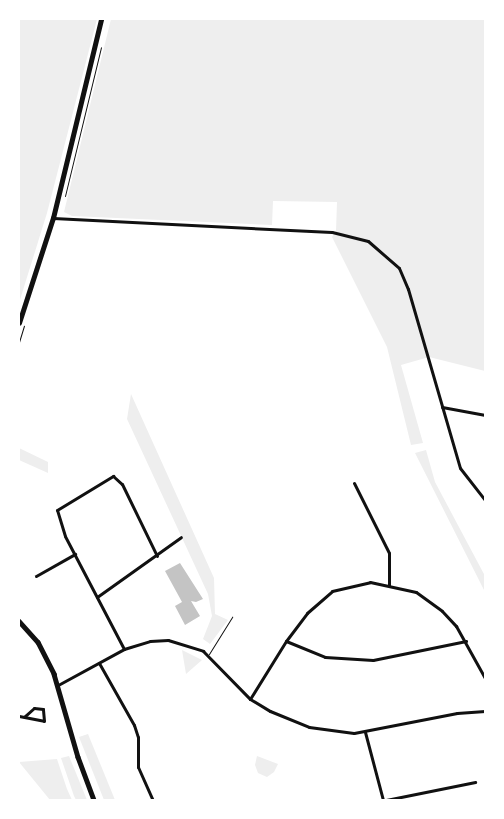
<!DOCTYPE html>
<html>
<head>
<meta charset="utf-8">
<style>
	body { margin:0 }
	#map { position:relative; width:504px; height:819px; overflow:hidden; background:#fff; font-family:"Playfair Display",serif }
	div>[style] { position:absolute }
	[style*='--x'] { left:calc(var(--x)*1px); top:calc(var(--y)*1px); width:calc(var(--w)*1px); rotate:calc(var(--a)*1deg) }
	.green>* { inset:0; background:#eee }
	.building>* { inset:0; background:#c4c4c4 }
	.path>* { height:1px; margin:-0.5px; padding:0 0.5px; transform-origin:0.5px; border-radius:0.5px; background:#111 }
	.service>* { height:1px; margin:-0.5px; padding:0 0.5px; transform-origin:0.5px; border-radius:0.5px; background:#111 }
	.minor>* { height:3px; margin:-1.5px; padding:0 1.5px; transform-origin:1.5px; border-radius:1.5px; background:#111 }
	.secondary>* { height:4.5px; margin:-2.25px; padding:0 2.25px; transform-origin:2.25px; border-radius:2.25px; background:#111 }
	span { translate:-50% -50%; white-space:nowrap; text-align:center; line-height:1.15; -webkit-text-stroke:5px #fff; paint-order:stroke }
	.frame { position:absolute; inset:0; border:20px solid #fff; pointer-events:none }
</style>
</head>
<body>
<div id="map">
	<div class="green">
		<i style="clip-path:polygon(19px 19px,97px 19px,47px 213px,19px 303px)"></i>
		<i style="clip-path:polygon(111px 19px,485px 19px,485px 371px,429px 357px,401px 365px,423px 443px,411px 445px,387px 347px,332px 237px,336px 231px,337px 202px,273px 201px,272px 225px,72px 216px,64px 212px)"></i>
		<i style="clip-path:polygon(131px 394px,214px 578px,215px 614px,228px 620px,210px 644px,203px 639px,212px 616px,208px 594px,127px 419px)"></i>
		<i style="clip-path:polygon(19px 448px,48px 462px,48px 473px,19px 460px)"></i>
		<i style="clip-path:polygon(426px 450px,435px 482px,485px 576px,485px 592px,415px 453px)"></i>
		<i style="clip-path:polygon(182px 650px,202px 660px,186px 674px)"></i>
		<i style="clip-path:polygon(88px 734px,115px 800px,104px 800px,79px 737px)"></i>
		<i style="clip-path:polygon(69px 756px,87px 800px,76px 800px,74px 796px,61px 758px)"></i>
		<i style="clip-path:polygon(257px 756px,278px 764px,274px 772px,267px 777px,258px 773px,255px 765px)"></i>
		<i style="clip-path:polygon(57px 759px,67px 789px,72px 800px,50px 800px,19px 762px)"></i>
	</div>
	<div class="building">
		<i style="clip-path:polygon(180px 563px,203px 599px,196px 602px,191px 601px,200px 616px,185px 625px,175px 606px,182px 602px,165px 571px)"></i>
	</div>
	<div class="path">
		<i style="--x:65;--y:196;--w:153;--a:-76.4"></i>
		<i style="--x:19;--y:342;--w:17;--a:-73"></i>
	</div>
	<div class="service">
		<i style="--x:209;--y:654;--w:44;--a:-58.1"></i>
	</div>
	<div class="minor">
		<i style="--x:53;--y:218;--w:279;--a:2.9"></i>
		<i style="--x:332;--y:232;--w:37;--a:14"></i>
		<i style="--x:368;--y:241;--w:41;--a:41.1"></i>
		<i style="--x:399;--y:268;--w:23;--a:67"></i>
		<i style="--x:408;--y:289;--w:186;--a:73.8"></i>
		<i style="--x:460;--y:468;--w:41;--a:52"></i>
		<i style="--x:442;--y:407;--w:44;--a:10.5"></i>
		<i style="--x:354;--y:483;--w:78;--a:63.4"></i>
		<i style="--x:389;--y:553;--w:32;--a:90"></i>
		<i style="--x:36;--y:576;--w:45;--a:-29.4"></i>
		<i style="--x:97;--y:597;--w:103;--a:-35.5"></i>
		<i style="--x:286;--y:641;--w:42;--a:22.3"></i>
		<i style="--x:325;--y:657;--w:48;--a:3.6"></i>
		<i style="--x:373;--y:660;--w:95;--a:-11.5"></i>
		<i style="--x:124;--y:649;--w:127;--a:-117.6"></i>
		<i style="--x:65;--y:536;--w:27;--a:-107"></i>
		<i style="--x:57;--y:510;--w:66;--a:-31.3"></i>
		<i style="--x:113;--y:476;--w:12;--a:42"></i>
		<i style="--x:122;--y:484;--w:80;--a:64.1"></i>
		<i style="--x:99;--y:663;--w:71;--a:60.6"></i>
		<i style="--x:134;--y:725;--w:13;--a:72"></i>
		<i style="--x:138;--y:737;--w:30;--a:90"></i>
		<i style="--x:138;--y:767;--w:36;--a:66"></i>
		<i style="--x:58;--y:685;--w:75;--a:-28.6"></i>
		<i style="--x:124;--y:649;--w:27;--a:-17"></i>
		<i style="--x:150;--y:641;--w:18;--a:-3"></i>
		<i style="--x:168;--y:640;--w:37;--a:17"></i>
		<i style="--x:203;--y:651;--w:67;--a:45.6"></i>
		<i style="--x:250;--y:699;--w:23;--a:31"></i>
		<i style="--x:270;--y:711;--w:42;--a:22.3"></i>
		<i style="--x:309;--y:727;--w:45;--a:7.6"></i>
		<i style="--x:354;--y:733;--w:105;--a:-11"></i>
		<i style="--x:457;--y:713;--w:28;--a:-4"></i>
		<i style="--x:250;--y:699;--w:68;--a:-58.2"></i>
		<i style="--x:286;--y:641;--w:35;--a:-53"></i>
		<i style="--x:307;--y:613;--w:33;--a:-41"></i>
		<i style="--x:332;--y:591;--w:39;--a:-13"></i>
		<i style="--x:370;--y:582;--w:47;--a:12.3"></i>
		<i style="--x:416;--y:592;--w:32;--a:36"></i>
		<i style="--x:442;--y:611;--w:21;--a:47"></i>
		<i style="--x:456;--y:626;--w:60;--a:60.9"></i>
		<i style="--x:19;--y:716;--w:25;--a:11"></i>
		<i style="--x:44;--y:721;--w:12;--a:-95"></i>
		<i style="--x:43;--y:709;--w:9;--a:-174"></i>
		<i style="--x:34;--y:708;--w:13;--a:138"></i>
		<i style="--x:365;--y:732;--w:70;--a:75.2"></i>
		<i style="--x:386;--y:800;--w:91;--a:-11.4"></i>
	</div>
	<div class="secondary">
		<i style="--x:19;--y:323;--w:110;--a:-72.1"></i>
		<i style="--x:53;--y:218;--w:205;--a:-76.4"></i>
		<i style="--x:19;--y:621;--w:28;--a:48"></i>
		<i style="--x:38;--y:642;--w:36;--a:63"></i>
		<i style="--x:54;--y:674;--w:86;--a:73.9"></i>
		<i style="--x:78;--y:757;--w:46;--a:69.6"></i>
	</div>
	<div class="frame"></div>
</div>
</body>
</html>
